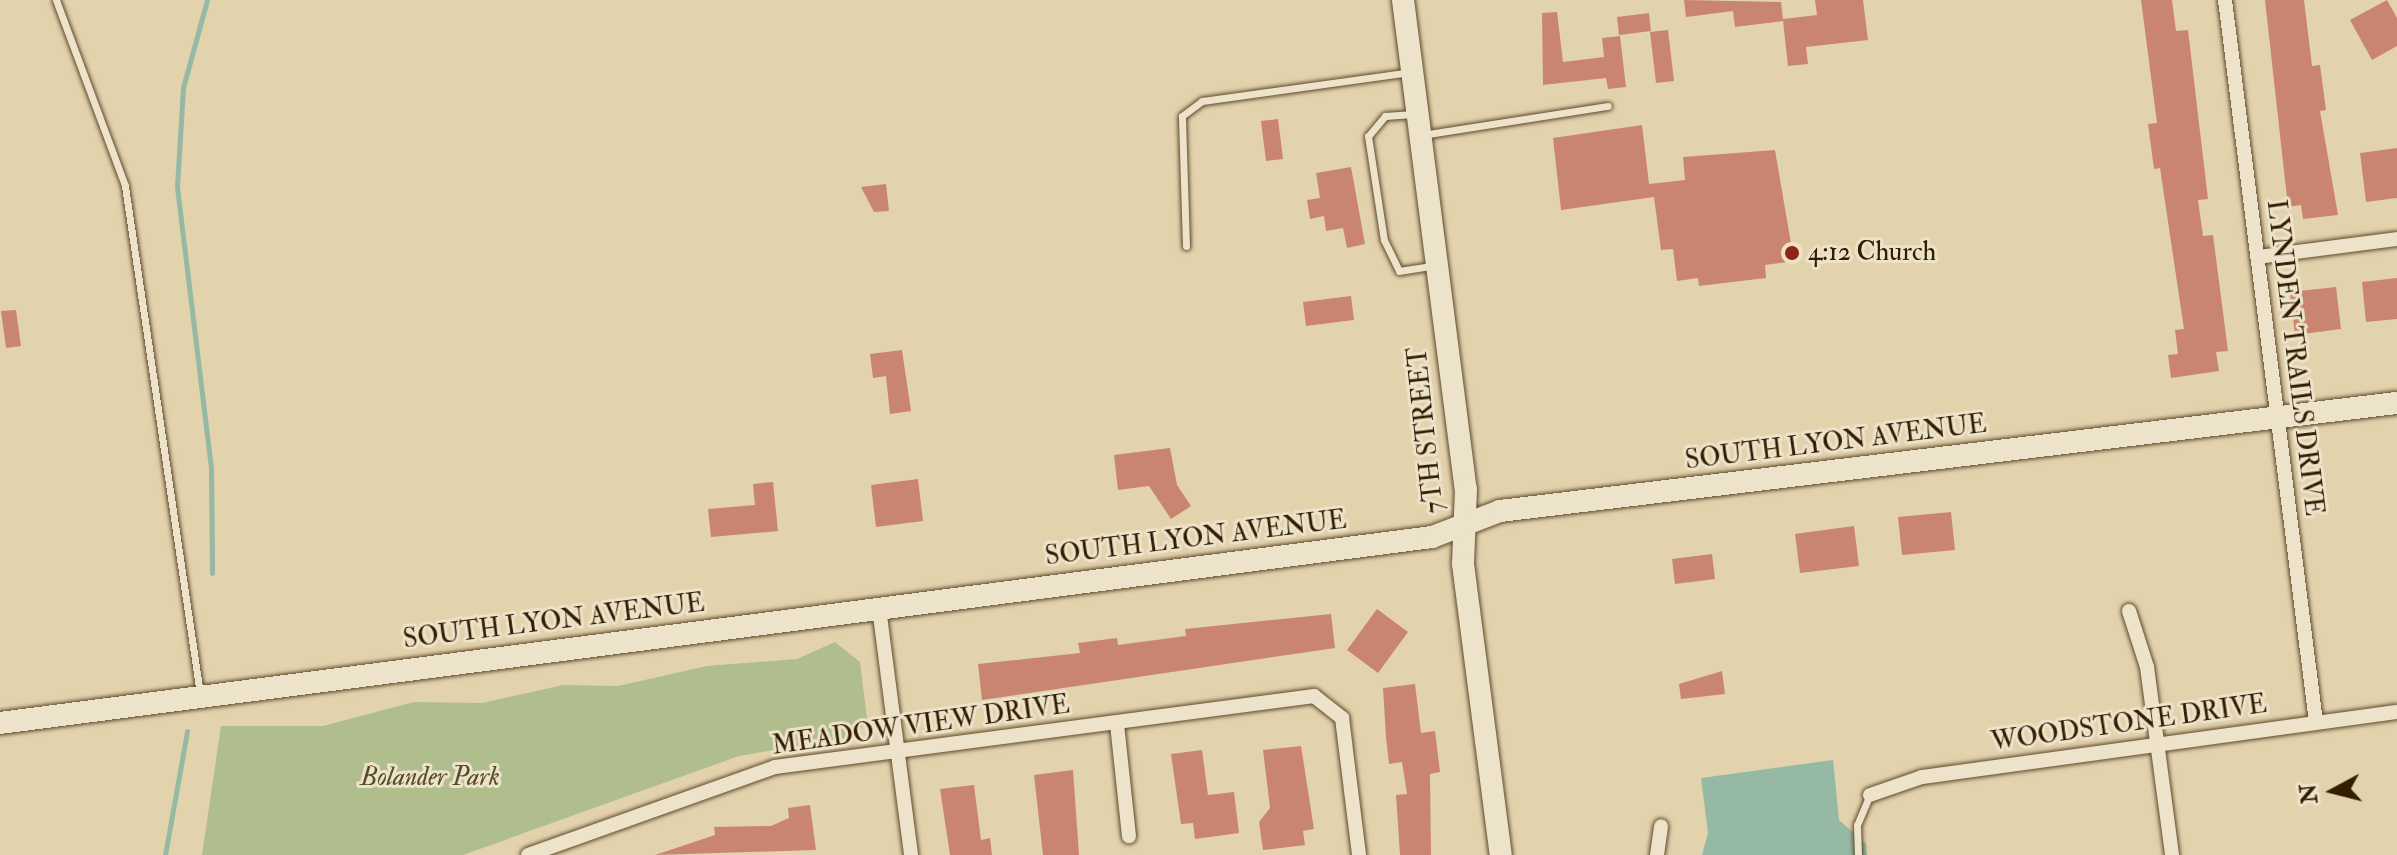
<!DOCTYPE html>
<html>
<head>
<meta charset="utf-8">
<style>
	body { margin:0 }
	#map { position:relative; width:2397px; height:855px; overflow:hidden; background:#e3d3ad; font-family:"IM FELL Double Pica",serif }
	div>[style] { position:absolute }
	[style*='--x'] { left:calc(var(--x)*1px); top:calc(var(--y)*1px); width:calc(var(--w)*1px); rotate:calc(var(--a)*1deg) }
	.green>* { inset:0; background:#b0bd8d }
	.water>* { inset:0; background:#96b9a5 }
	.stream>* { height:5px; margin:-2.5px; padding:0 2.5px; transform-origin:2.5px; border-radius:2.5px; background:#96b9a5 }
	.building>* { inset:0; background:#c98570 }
	.roads { filter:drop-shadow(0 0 2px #5e4a2b) drop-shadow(0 0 2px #5e4a2b) }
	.lane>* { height:7px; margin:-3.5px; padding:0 3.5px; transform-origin:3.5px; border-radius:3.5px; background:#ede2ca }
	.street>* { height:14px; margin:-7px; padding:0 7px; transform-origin:7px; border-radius:7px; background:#ede2ca }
	.secondary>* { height:22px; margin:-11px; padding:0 11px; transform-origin:11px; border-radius:11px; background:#ede2ca }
	.dots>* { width:22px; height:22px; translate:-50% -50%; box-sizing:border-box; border:4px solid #ede2ca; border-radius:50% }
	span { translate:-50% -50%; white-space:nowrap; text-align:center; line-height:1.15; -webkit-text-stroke:6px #ede2ca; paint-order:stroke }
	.poi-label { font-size:26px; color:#311d00 }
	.left { translate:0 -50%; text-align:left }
	.street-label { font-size:26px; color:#311d00 }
	.park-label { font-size:26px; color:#574d2a; font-style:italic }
	.north { position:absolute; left:2293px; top:751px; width:80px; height:80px; -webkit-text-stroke:6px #ede2ca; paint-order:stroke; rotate:263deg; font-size:22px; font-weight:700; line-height:32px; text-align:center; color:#311d00 }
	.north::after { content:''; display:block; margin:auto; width:28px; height:36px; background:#311d00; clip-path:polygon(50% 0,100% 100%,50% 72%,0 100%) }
</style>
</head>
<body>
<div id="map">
	<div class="green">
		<i style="clip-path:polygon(835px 642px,860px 662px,867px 719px,856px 736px,739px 756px,463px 855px,202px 855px,221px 726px,323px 726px,414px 702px,482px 703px,563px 685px,618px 686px,707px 666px,797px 659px)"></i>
	</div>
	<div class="water">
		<i style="clip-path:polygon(1833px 760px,1839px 820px,1866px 844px,1867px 855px,1702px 855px,1708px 833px,1701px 778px)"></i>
	</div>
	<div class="stream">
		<i style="--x:207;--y:0;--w:91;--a:105.3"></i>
		<i style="--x:183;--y:88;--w:99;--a:93.5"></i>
		<i style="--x:177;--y:187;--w:284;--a:83.1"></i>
		<i style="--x:211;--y:469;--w:104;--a:89.4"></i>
		<i style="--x:165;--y:855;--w:126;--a:-79.9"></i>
	</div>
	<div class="building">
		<i style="clip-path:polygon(1684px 0,1781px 2px,1783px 19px,1817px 15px,1815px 0,1863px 0,1868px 40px,1806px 47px,1808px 64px,1788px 66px,1783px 21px,1735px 27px,1733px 11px,1686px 17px)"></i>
		<i style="clip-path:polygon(2141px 0,2172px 0,2176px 31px,2188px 30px,2208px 199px,2198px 200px,2203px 236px,2213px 235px,2228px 351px,2216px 352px,2219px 371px,2171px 378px,2168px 355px,2178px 354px,2175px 330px,2184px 329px,2160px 168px,2154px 169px,2148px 124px,2157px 123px)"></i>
		<i style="clip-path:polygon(2265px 0,2304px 0,2312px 66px,2320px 65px,2326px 110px,2320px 111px,2338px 215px,2303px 219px,2301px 205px,2288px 207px)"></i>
		<i style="clip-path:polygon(2387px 0,2397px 18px,2397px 46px,2372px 60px,2350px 20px)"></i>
		<i style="clip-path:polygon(1557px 12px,1563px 62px,1604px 57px,1602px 38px,1620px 36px,1626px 87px,1608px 89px,1606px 78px,1543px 85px,1542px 13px)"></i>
		<i style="clip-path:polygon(1649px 13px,1651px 31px,1619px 35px,1617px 17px)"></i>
		<i style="clip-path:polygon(1668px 30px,1674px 81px,1656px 83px,1650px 32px)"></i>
		<i style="clip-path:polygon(1278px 119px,1283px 159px,1266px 161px,1261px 121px)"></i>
		<i style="clip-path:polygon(1642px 125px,1649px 184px,1685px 180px,1683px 157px,1775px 150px,1794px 261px,1765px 265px,1766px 278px,1699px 286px,1698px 278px,1677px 281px,1673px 249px,1661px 250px,1654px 197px,1561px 210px,1553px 138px)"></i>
		<i style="clip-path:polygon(2397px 148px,2397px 198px,2366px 202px,2360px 153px)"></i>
		<i style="clip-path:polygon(1351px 167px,1365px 244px,1347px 248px,1343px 228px,1326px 231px,1324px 216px,1310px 219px,1307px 200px,1320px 198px,1316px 173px)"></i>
		<i style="clip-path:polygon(886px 184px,889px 211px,874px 212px,861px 187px)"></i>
		<i style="clip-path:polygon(2397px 278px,2397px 319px,2366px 322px,2362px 282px)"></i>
		<i style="clip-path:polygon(2336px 287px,2341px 329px,2295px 335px,2290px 292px)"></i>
		<i style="clip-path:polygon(1351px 296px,1354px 320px,1306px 326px,1303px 302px)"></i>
		<i style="clip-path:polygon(16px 310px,21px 346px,6px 348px,1px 311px)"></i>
		<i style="clip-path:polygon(902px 350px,911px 411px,890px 414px,886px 376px,873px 378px,870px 354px)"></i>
		<i style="clip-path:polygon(1170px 448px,1177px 485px,1191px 506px,1171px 519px,1149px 486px,1118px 490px,1114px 455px)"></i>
		<i style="clip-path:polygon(918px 479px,923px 521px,876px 527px,871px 485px)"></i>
		<i style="clip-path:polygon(773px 482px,778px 531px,711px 537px,708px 509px,755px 505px,753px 484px)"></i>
		<i style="clip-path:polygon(1951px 512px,1955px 550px,1902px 555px,1898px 517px)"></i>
		<i style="clip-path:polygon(1854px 526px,1859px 566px,1800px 573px,1795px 534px)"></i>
		<i style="clip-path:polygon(1712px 554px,1715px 579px,1675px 584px,1672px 559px)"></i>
		<i style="clip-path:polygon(1377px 609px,1408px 632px,1378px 673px,1347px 650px)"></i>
		<i style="clip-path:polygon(1331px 614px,1335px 648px,982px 700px,978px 664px,1080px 653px,1078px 643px,1117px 638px,1118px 645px,1186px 636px,1185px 629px)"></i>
		<i style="clip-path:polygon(1722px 671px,1725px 694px,1681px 699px,1679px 684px)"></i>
		<i style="clip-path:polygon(1415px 684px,1421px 733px,1435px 731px,1440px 772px,1430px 774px,1431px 855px,1400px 855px,1396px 795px,1407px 794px,1402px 762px,1389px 764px,1386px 737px,1383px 688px)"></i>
		<i style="clip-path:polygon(1301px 746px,1314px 829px,1303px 831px,1305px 845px,1263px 850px,1259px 822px,1270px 808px,1263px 750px)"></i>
		<i style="clip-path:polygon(1202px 750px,1208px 795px,1234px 792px,1239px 833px,1195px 839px,1193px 823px,1181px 824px,1171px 754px)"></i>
		<i style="clip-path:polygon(1073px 770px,1079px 855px,1043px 855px,1034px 775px)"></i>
		<i style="clip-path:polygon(974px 785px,981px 840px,990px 838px,992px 855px,950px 855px,940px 789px)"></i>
		<i style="clip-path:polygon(810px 805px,816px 850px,655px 855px,715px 835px,714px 827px,771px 826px,789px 818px,788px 808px)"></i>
	</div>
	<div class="roads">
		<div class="lane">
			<i style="--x:56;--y:0;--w:198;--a:69.6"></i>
			<i style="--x:125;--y:186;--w:514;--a:81.6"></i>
			<i style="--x:1413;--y:114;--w:28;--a:176"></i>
			<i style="--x:1385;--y:116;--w:26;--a:130"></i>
			<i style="--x:1368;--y:136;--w:105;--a:81.3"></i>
			<i style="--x:1384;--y:240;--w:34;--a:64"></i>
			<i style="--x:1399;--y:271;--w:36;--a:-9"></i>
			<i style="--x:1422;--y:135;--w:188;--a:-8.9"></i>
			<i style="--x:1186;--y:246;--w:130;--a:-91.8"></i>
			<i style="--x:1182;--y:116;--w:25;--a:-37"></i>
			<i style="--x:1202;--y:101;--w:210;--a:-7.9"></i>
			<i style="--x:1858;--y:855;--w:30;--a:-92"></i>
			<i style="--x:1857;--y:825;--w:33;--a:-67"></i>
		</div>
		<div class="street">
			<i style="--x:2225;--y:0;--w:728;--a:82.82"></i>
			<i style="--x:2258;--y:257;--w:140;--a:-7.4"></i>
			<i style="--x:879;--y:608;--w:249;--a:82.6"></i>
			<i style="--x:2129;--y:611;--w:59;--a:72.2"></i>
			<i style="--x:2147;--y:667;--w:190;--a:82.4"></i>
			<i style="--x:1117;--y:724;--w:113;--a:83.9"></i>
			<i style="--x:1870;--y:795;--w:55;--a:-19.1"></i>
			<i style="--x:1922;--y:777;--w:479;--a:-7.8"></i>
			<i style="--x:528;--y:855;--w:262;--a:-19.6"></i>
			<i style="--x:775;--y:767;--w:544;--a:-7.5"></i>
			<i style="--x:1314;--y:696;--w:36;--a:38"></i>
			<i style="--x:1342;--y:718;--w:138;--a:82.9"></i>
			<i style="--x:1657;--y:855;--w:29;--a:-82"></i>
		</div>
		<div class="secondary">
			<i style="--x:1403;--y:0;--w:493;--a:82.7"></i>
			<i style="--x:1466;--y:489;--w:75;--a:92.3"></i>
			<i style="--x:1463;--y:564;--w:293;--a:82.6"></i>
			<i style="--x:0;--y:723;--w:1444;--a:-7.4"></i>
			<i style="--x:1432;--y:537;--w:73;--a:-20.9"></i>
			<i style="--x:1500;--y:511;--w:903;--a:-6.87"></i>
		</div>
	</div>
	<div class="dots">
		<i style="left:1792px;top:253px;background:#8f2418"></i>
	</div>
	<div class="poi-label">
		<span class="left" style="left:1808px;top:253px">4:12 Church</span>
	</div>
	<div class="street-label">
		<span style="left:2294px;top:358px;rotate:83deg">LYNDEN TRAILS DRIVE</span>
		<span style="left:1427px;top:430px;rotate:-96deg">7TH STREET</span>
		<span style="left:1836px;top:443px;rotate:-7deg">SOUTH LYON AVENUE</span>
		<span style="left:1196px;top:539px;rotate:-7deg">SOUTH LYON AVENUE</span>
		<span style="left:554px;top:622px;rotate:-7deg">SOUTH LYON AVENUE</span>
		<span style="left:2129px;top:724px;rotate:-8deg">WOODSTONE DRIVE</span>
		<span style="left:921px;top:726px;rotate:-8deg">MEADOW VIEW DRIVE</span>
	</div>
	<div class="park-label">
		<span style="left:430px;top:778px">Bolander Park</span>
	</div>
	<div class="north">N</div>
</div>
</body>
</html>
